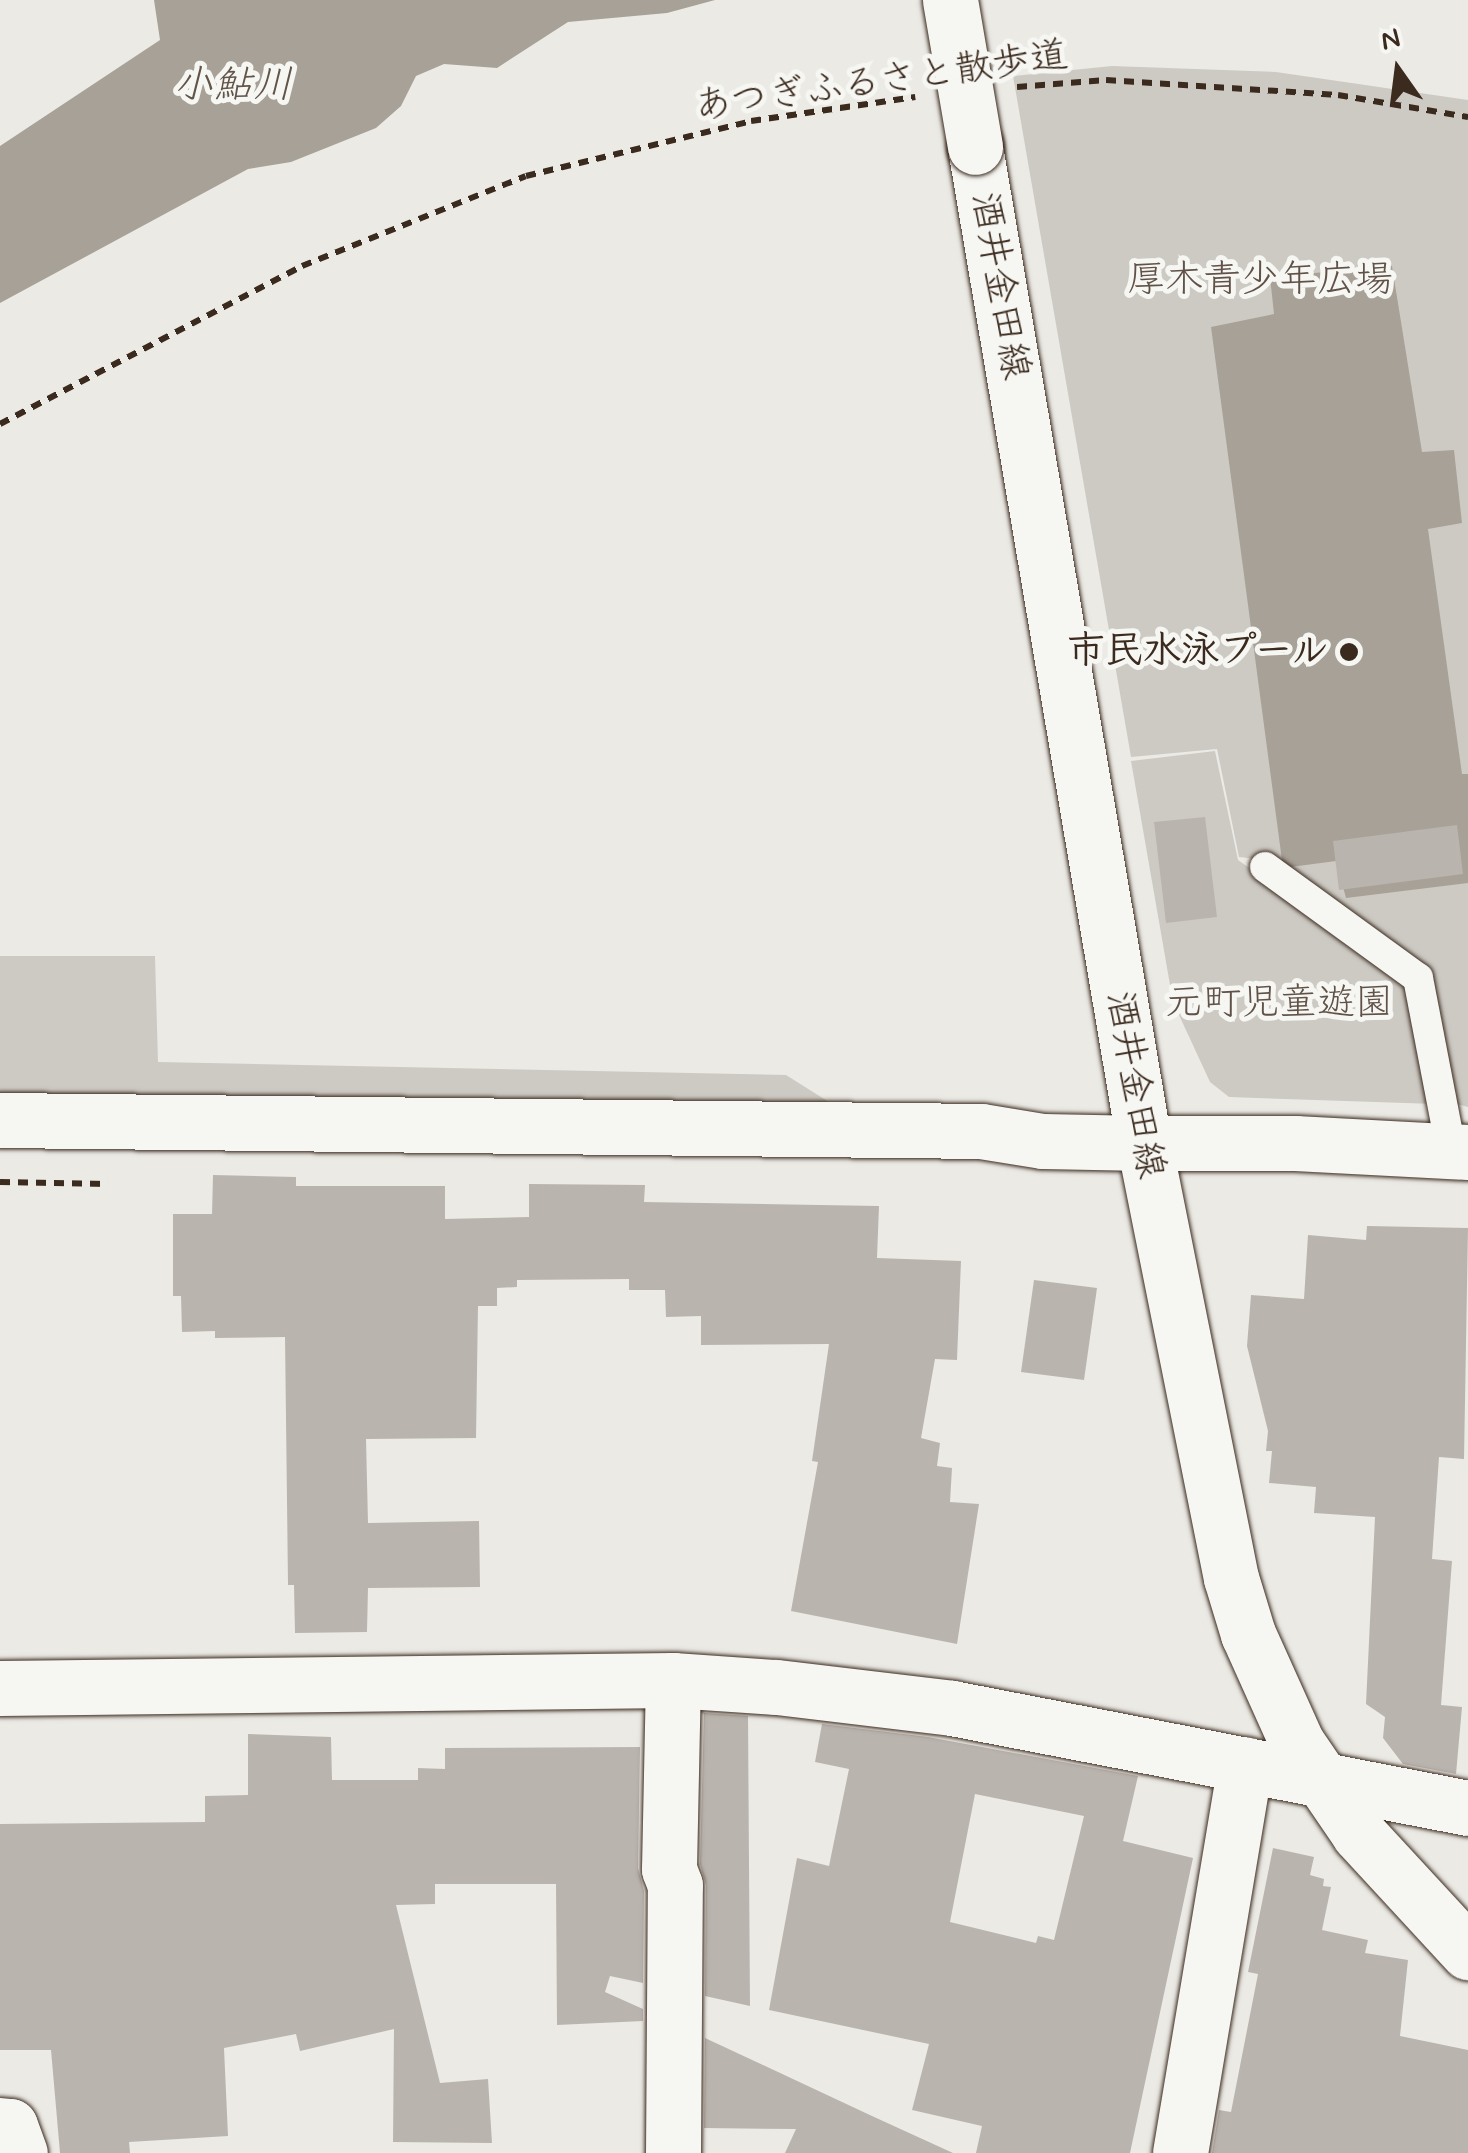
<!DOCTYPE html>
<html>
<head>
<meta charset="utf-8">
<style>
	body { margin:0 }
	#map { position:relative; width:1468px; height:2153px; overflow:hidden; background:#ebeae5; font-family:Mynerve,"Klee One",sans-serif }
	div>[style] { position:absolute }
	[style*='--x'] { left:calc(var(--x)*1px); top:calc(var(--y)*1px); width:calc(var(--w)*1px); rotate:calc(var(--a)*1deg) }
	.green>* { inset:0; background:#cdcac4 }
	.water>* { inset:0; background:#a8a198 }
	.building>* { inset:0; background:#bab4ae }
	.path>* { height:6px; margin-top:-3px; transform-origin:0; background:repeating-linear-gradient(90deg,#3b2a1e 0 10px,transparent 0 18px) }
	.roads { filter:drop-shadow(0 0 2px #3b2a1e) drop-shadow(0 0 2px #3b2a1e) }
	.service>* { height:30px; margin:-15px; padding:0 15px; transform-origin:15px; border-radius:15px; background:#f6f6f2 }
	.minor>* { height:55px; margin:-27.5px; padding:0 27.5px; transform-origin:27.5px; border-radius:27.5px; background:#f6f6f2 }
	.tertiary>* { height:55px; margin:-27.5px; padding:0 27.5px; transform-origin:27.5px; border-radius:27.5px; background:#f6f6f2 }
	.secondary>* { height:55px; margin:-27.5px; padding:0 27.5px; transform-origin:27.5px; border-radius:27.5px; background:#f6f6f2 }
	.bridges { filter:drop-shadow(0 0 2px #3b2a1e) drop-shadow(0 0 2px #3b2a1e) }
	.secondary-bridge>* { height:55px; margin:-27.5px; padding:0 27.5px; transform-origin:27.5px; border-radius:27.5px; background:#f6f6f2 }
	.dots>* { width:28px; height:28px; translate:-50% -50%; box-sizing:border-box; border:5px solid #f6f6f2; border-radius:50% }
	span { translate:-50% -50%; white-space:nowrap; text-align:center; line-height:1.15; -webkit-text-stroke:10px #f6f6f2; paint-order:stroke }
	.street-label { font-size:38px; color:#3b2a1e }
	.park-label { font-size:38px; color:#605248 }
	.poi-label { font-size:38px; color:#3b2a1e; font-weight:700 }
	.right { translate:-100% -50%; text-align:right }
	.water-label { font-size:40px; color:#615449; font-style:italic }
	.north { position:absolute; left:1348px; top:20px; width:100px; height:100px; -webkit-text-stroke:8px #f6f6f2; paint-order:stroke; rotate:346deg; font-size:28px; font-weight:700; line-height:40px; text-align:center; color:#3b2a1e }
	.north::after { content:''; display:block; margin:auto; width:35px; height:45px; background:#3b2a1e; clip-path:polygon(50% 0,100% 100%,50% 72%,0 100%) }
</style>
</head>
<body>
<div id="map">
	<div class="green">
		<i style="clip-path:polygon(1112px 66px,1276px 72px,1468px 100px,1468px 1107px,1449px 1102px,1422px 974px,1266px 860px,1239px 857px,1217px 749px,1131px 757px,1013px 76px)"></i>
		<i style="clip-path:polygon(1215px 751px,1238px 860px,1412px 981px,1435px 1104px,1229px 1097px,1210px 1082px,1173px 1002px,1131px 761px)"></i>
		<i style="clip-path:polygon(0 956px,155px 956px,158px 1062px,786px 1075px,848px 1114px,0 1104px)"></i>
	</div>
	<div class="water">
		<i style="clip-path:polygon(154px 0,715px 0,667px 13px,568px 22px,497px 68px,444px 64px,416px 76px,401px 106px,376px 128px,291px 162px,248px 169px,0 303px,0 146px,160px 40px)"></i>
		<i style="clip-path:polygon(1392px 266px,1422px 452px,1454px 450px,1462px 523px,1428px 529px,1462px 774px,1468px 774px,1468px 883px,1346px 898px,1336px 861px,1283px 868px,1211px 327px,1274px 314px,1270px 277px)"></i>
	</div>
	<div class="building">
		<i style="clip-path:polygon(1205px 817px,1217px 917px,1166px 923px,1154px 822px)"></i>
		<i style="clip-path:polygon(1457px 825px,1463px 874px,1339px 890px,1333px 841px)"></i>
		<i style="clip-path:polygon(213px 1175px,296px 1177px,296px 1186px,445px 1186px,445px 1219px,529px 1217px,529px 1184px,645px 1185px,644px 1202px,879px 1206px,877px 1258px,961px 1261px,957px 1360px,935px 1359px,921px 1438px,940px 1443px,937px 1466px,952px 1468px,950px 1502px,979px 1504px,957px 1644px,791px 1611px,818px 1462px,812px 1461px,829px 1344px,701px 1345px,701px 1316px,666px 1317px,665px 1290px,629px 1290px,629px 1279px,517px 1280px,517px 1287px,497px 1288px,497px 1306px,478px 1306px,476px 1438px,366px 1439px,368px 1523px,479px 1521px,480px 1587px,368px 1588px,367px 1632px,295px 1633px,294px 1585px,288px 1585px,285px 1337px,215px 1338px,215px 1331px,182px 1332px,181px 1296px,173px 1296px,173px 1214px,212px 1214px)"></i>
		<i style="clip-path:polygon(1367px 1226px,1468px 1228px,1464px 1459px,1439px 1457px,1432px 1559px,1452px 1561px,1441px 1705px,1462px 1707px,1456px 1774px,1403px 1764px,1383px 1738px,1385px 1717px,1366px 1704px,1375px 1517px,1314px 1513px,1316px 1487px,1269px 1483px,1272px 1451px,1266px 1451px,1268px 1431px,1247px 1346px,1251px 1295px,1304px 1299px,1308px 1235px,1366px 1240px)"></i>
		<i style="clip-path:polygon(1034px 1280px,1097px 1288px,1084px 1380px,1021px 1372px)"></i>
		<i style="clip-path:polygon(704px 1713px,748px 1716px,750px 2006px,705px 1996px,706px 1885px,700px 1864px)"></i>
		<i style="clip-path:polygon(evenodd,822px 1724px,928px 1737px,1138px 1776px,1123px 1841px,1193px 1858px,1130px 2153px,976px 2153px,982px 2126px,912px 2110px,929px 2044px,769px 2010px,797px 1858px,829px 1866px,849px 1769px,815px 1762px,822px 1724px,975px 1794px,1084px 1816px,1054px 1940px,1038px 1936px,1036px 1943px,950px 1922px,975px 1794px)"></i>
		<i style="clip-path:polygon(248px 1734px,331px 1737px,332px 1780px,418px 1780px,418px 1768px,445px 1769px,445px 1748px,640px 1747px,638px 1868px,644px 1891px,643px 1983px,610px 1976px,605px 1992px,643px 2009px,643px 2021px,557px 2025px,556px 1884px,435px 1884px,435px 1904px,396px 1905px,440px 2083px,488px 2079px,492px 2143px,393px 2142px,394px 2029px,300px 2051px,296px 2034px,224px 2048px,228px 2136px,129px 2142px,130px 2153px,60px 2153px,51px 2050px,0 2050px,0 1824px,205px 1822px,205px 1796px,248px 1795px)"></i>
		<i style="clip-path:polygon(1273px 1848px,1314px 1857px,1310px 1875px,1324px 1879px,1323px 1886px,1331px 1887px,1322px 1930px,1368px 1940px,1365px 1953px,1408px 1960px,1400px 2036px,1468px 2050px,1468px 2153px,1212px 2153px,1219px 2110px,1231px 2112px,1258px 1974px,1248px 1972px)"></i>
		<i style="clip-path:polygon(705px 2038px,872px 2116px,953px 2153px,785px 2153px,796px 2129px,704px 2128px)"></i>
	</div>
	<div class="path">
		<i style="--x:1017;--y:87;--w:89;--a:-4.5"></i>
		<i style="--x:1106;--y:80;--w:232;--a:3.7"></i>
		<i style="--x:1338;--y:95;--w:132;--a:9.6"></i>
		<i style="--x:0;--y:424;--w:341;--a:-27.6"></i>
		<i style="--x:302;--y:266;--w:241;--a:-21.9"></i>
		<i style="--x:526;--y:176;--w:232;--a:-13.7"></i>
		<i style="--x:751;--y:121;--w:166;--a:-8.3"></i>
		<i style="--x:0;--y:1182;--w:108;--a:1.1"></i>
	</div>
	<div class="roads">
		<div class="service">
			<i style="--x:1265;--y:867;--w:189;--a:36"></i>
			<i style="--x:1418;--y:978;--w:175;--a:79.1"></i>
		</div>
		<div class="minor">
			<i style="--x:0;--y:1120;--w:981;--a:0.64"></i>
			<i style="--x:981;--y:1131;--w:63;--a:9.2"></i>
			<i style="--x:1043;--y:1141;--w:101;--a:1.1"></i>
			<i style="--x:0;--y:1688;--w:673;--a:-0.68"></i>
			<i style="--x:673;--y:1680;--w:104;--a:3.9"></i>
			<i style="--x:777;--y:1687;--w:176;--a:6.8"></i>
			<i style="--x:952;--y:1708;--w:526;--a:10.97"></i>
			<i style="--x:0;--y:2125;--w:10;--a:6"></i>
			<i style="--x:10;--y:2126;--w:29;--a:70"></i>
			<i style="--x:673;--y:2153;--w:268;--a:-89.6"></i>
			<i style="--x:675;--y:1885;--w:17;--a:-111"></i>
			<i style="--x:669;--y:1869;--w:189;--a:-88.8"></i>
			<i style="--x:1180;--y:2153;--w:394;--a:-80.5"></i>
		</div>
		<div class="tertiary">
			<i style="--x:1144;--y:1143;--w:151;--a:0"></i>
			<i style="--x:1295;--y:1143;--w:173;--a:3"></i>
		</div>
		<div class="secondary">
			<i style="--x:975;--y:147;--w:1010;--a:80.37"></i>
			<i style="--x:1144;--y:1143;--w:444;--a:78.7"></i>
			<i style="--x:1231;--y:1578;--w:59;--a:73.1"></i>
			<i style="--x:1248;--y:1634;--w:120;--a:65.8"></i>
			<i style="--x:1297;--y:1743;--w:110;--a:55.7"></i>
			<i style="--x:1359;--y:1834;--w:161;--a:47.3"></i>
		</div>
	</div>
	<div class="bridges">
		<div class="secondary-bridge">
			<i style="--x:950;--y:0;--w:149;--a:80.3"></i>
		</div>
	</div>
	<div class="dots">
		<i style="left:1349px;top:652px;background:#3b2a1e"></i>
	</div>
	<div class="street-label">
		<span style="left:881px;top:82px;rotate:-8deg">あつぎふるさと散歩道</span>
		<span style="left:999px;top:286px;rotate:80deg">酒井金田線</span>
		<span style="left:1134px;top:1085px;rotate:80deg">酒井金田線</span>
	</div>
	<div class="park-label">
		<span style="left:1260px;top:281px">厚木青少年広場</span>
		<span style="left:1279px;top:1004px">元町児童遊園</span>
	</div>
	<div class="poi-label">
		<span class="right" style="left:1329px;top:652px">市民水泳プール</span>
	</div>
	<div class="water-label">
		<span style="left:233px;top:86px">小鮎川</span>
	</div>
	<div class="north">N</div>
</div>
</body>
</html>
